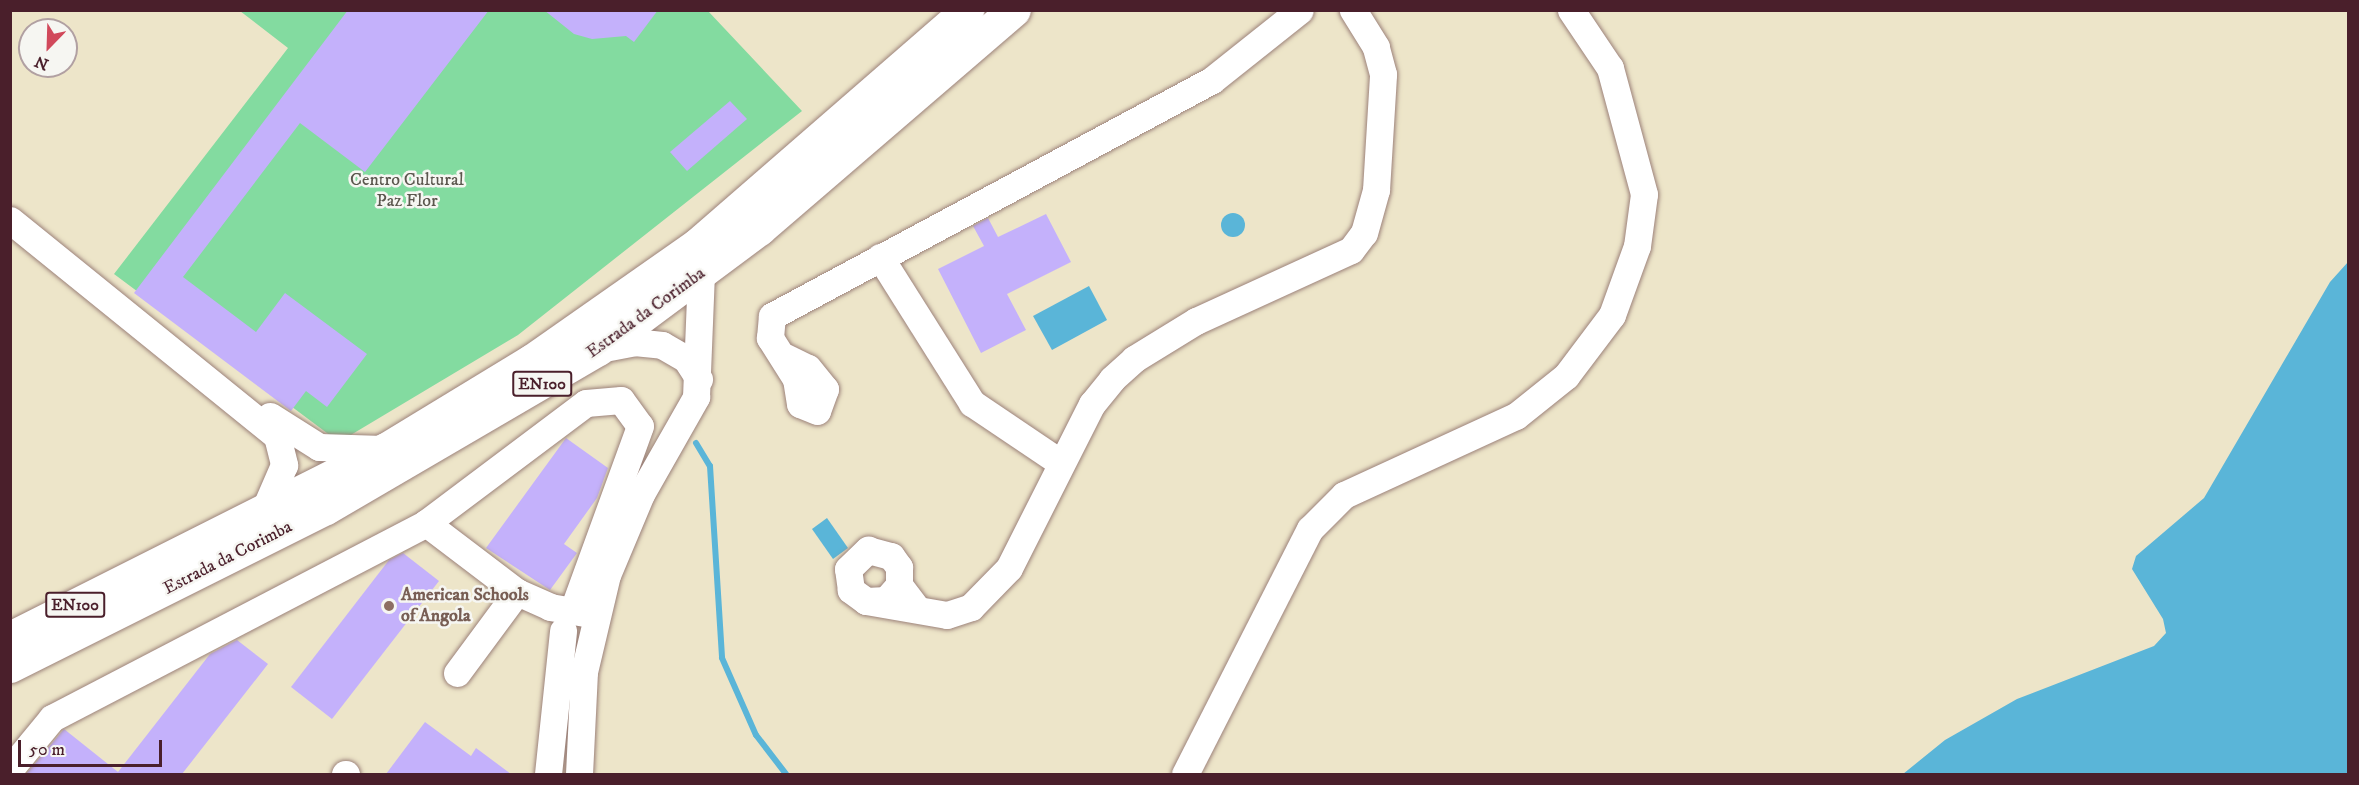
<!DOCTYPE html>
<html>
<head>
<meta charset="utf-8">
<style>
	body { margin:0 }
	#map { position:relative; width:2359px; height:785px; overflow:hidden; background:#ede5c9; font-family:"IM FELL DW Pica",serif }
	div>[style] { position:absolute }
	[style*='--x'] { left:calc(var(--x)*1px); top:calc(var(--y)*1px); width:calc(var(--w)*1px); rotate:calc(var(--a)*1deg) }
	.green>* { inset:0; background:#83dba0 }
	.water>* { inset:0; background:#5ab5d8 }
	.round { border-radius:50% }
	.stream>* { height:6px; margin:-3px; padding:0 3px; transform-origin:3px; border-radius:3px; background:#5ab5d8 }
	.building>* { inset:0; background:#c4b1fb }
	.roads { filter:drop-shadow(0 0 2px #9c827a) drop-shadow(0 0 2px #9c827a) }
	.minor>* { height:27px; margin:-13.5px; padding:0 13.5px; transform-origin:13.5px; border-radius:13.5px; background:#fff }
	.major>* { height:33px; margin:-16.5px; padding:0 16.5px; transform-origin:16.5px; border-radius:16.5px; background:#fff }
	.dots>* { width:16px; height:16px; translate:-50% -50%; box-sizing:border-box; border:3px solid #f6f6f2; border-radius:50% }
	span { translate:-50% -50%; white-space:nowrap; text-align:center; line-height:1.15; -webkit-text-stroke:5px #f6f6f2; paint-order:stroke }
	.shield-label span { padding:2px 4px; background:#f6f6f2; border:2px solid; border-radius:4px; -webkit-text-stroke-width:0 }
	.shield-label { font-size:16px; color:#4a1f2b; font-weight:700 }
	.park-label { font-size:18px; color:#5b574e }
	.street-label { font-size:18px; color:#4a1f2b }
	.education-label { font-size:18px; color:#785e54; font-weight:700 }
	.left { translate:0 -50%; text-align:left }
	.frame { position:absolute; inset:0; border:12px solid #4a1f2b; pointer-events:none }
	.north { position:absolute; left:18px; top:18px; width:60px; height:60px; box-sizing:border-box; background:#f6f6f2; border:2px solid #b1a0a2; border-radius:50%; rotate:203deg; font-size:16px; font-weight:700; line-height:24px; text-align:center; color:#4a1f2b }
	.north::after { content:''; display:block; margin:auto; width:21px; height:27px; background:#d1495b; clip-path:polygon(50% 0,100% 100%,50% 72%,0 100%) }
	.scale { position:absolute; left:18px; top:740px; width:144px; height:27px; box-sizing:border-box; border:3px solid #4a1f2b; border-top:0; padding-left:8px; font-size:18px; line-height:21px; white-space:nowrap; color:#4a1f2b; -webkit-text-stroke:4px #f6f6f2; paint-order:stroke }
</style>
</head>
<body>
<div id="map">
	<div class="green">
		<i style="clip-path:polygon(240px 11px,708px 11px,802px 111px,518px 335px,339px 442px,114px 274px,288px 48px)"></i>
	</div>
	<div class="water">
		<i class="round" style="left:1221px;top:213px;width:24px;height:24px"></i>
		<i style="clip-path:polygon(2348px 262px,2348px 774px,1903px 774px,1945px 740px,2017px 699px,2154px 646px,2166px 633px,2163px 619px,2132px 569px,2136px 556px,2204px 498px,2330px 282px)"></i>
		<i style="clip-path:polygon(1089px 286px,1107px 320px,1052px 350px,1033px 316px)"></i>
		<i style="clip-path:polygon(827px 518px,848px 548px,833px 559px,812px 529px)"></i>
	</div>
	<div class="stream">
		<i style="--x:696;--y:443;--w:27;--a:59"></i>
		<i style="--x:710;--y:466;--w:192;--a:86.4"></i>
		<i style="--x:722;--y:658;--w:84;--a:66.2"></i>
		<i style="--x:756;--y:735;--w:49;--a:52.4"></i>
	</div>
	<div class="building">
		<i style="clip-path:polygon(348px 10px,489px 10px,365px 172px,300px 123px,183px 277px,256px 332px,285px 293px,367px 354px,327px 407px,306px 391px,291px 411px,134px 293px)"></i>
		<i style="clip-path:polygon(544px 10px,658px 10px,634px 42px,626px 36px,592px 39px,574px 34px)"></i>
		<i style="clip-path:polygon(730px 101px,747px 119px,687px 171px,670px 152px)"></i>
		<i style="clip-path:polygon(1046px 214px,1071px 262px,1007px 294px,1026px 330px,981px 353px,938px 269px,984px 246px,973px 226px,988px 218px,998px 237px)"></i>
		<i style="clip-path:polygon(566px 438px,608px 468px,597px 498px,564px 544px,577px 553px,550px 590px,486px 548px)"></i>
		<i style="clip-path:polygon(403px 553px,439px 581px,332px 719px,291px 687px,389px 560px)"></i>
		<i style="clip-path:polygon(237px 640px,268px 664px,182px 774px,26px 774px,64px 729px,118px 772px,210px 654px)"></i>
		<i style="clip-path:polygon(425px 722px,471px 756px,476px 748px,511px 774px,386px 774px)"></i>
	</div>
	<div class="roads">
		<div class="minor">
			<i style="--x:10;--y:220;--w:343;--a:39"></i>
			<i style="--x:277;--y:436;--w:30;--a:76"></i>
			<i style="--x:284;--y:465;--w:50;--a:113.5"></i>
			<i style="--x:880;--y:257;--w:173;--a:57.8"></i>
			<i style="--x:972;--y:403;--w:107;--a:34"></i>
			<i style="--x:599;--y:349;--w:36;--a:-11"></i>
			<i style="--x:634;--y:342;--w:28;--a:6"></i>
			<i style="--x:662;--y:345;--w:28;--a:30"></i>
			<i style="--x:686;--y:359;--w:24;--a:57"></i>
			<i style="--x:785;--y:357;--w:25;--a:26"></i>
			<i style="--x:808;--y:368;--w:27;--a:51"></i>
			<i style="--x:825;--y:389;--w:23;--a:110"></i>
			<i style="--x:817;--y:411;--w:18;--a:-158"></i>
			<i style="--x:800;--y:404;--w:25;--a:-99"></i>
			<i style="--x:796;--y:379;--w:49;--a:-122.4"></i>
			<i style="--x:770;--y:338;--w:22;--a:-85"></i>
			<i style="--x:772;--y:316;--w:499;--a:-28.2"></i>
			<i style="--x:1212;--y:80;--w:112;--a:-38.5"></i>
			<i style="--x:270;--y:416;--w:58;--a:32.3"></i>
			<i style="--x:319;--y:447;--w:64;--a:1.8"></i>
			<i style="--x:426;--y:523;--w:114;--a:37.2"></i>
			<i style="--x:517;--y:592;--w:36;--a:24"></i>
			<i style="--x:550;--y:607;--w:41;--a:9.9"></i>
			<i style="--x:899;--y:585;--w:20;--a:131"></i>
			<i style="--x:886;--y:600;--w:20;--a:177"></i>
			<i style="--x:866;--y:601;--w:19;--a:-144"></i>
			<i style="--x:851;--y:590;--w:21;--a:-98"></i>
			<i style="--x:848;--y:569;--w:28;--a:-44"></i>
			<i style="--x:868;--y:550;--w:24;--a:15"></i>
			<i style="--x:891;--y:556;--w:14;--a:54"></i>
			<i style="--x:899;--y:567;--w:18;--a:90"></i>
			<i style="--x:899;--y:585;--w:30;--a:53"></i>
			<i style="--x:866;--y:601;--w:82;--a:9.8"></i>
			<i style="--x:947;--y:615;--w:25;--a:-18"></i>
			<i style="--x:971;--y:607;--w:54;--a:-45.7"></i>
			<i style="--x:1009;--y:568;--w:184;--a:-63.2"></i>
			<i style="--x:1092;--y:404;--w:32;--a:-51"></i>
			<i style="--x:1112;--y:379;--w:30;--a:-42"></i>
			<i style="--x:1134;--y:359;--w:73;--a:-31.5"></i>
			<i style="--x:1196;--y:321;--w:170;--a:-24.6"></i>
			<i style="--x:1351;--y:250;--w:21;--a:-53"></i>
			<i style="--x:1364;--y:233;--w:45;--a:-74.4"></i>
			<i style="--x:1376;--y:190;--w:116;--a:-86.5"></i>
			<i style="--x:1383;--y:74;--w:28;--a:-105"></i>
			<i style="--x:1376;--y:47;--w:44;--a:-121.9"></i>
			<i style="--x:457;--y:673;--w:101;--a:-53.5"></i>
			<i style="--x:10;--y:769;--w:66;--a:-50.5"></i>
			<i style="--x:52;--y:718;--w:422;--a:-27.5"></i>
			<i style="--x:426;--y:523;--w:200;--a:-36.9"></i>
			<i style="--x:586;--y:403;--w:35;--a:-5"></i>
			<i style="--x:621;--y:400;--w:32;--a:54"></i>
			<i style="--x:640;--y:426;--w:196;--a:110"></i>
			<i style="--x:345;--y:774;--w:1;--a:0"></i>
			<i style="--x:548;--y:774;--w:144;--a:-84"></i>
			<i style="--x:579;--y:774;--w:102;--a:-87.2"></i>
			<i style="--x:584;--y:672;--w:100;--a:-76.7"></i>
			<i style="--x:607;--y:575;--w:88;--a:-67.2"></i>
			<i style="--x:641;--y:494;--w:112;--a:-60.4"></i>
			<i style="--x:696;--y:397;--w:123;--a:-87.7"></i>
			<i style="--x:1185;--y:774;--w:275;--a:-63"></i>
			<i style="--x:1310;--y:529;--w:48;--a:-45"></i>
			<i style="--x:1344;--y:495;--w:189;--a:-24.7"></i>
			<i style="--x:1516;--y:416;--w:64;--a:-38.7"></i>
			<i style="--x:1566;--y:376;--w:76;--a:-53"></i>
			<i style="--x:1612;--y:315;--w:73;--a:-70.1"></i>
			<i style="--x:1637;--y:246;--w:52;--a:-82.3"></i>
			<i style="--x:1644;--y:194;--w:131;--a:-105.1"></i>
			<i style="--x:1610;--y:68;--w:70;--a:-123.9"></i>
		</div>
		<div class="major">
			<i style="--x:10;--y:638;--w:421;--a:-26.7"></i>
			<i style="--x:386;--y:449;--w:170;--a:-31.3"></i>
			<i style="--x:531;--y:361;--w:204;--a:-35"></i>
			<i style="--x:698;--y:244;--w:357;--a:-41"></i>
			<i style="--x:10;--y:666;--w:353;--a:-26.6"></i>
			<i style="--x:326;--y:508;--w:315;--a:-30.3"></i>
			<i style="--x:598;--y:349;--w:201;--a:-36.7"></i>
			<i style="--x:759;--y:229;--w:336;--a:-40.7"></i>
		</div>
	</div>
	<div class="dots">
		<i style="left:389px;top:606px;background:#8d6e63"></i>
	</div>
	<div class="shield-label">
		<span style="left:542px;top:384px">EN100</span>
		<span style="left:75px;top:605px">EN100</span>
	</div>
	<div class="park-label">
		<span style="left:407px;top:191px">Centro Cultural<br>Paz Flor</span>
	</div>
	<div class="street-label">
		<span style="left:646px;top:313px;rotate:-36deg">Estrada da Corimba</span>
		<span style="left:228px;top:558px;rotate:-27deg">Estrada da Corimba</span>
	</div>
	<div class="education-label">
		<span class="left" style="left:401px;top:606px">American Schools<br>of Angola</span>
	</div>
	<div class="frame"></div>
	<div class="north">N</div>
	<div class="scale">50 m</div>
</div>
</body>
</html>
